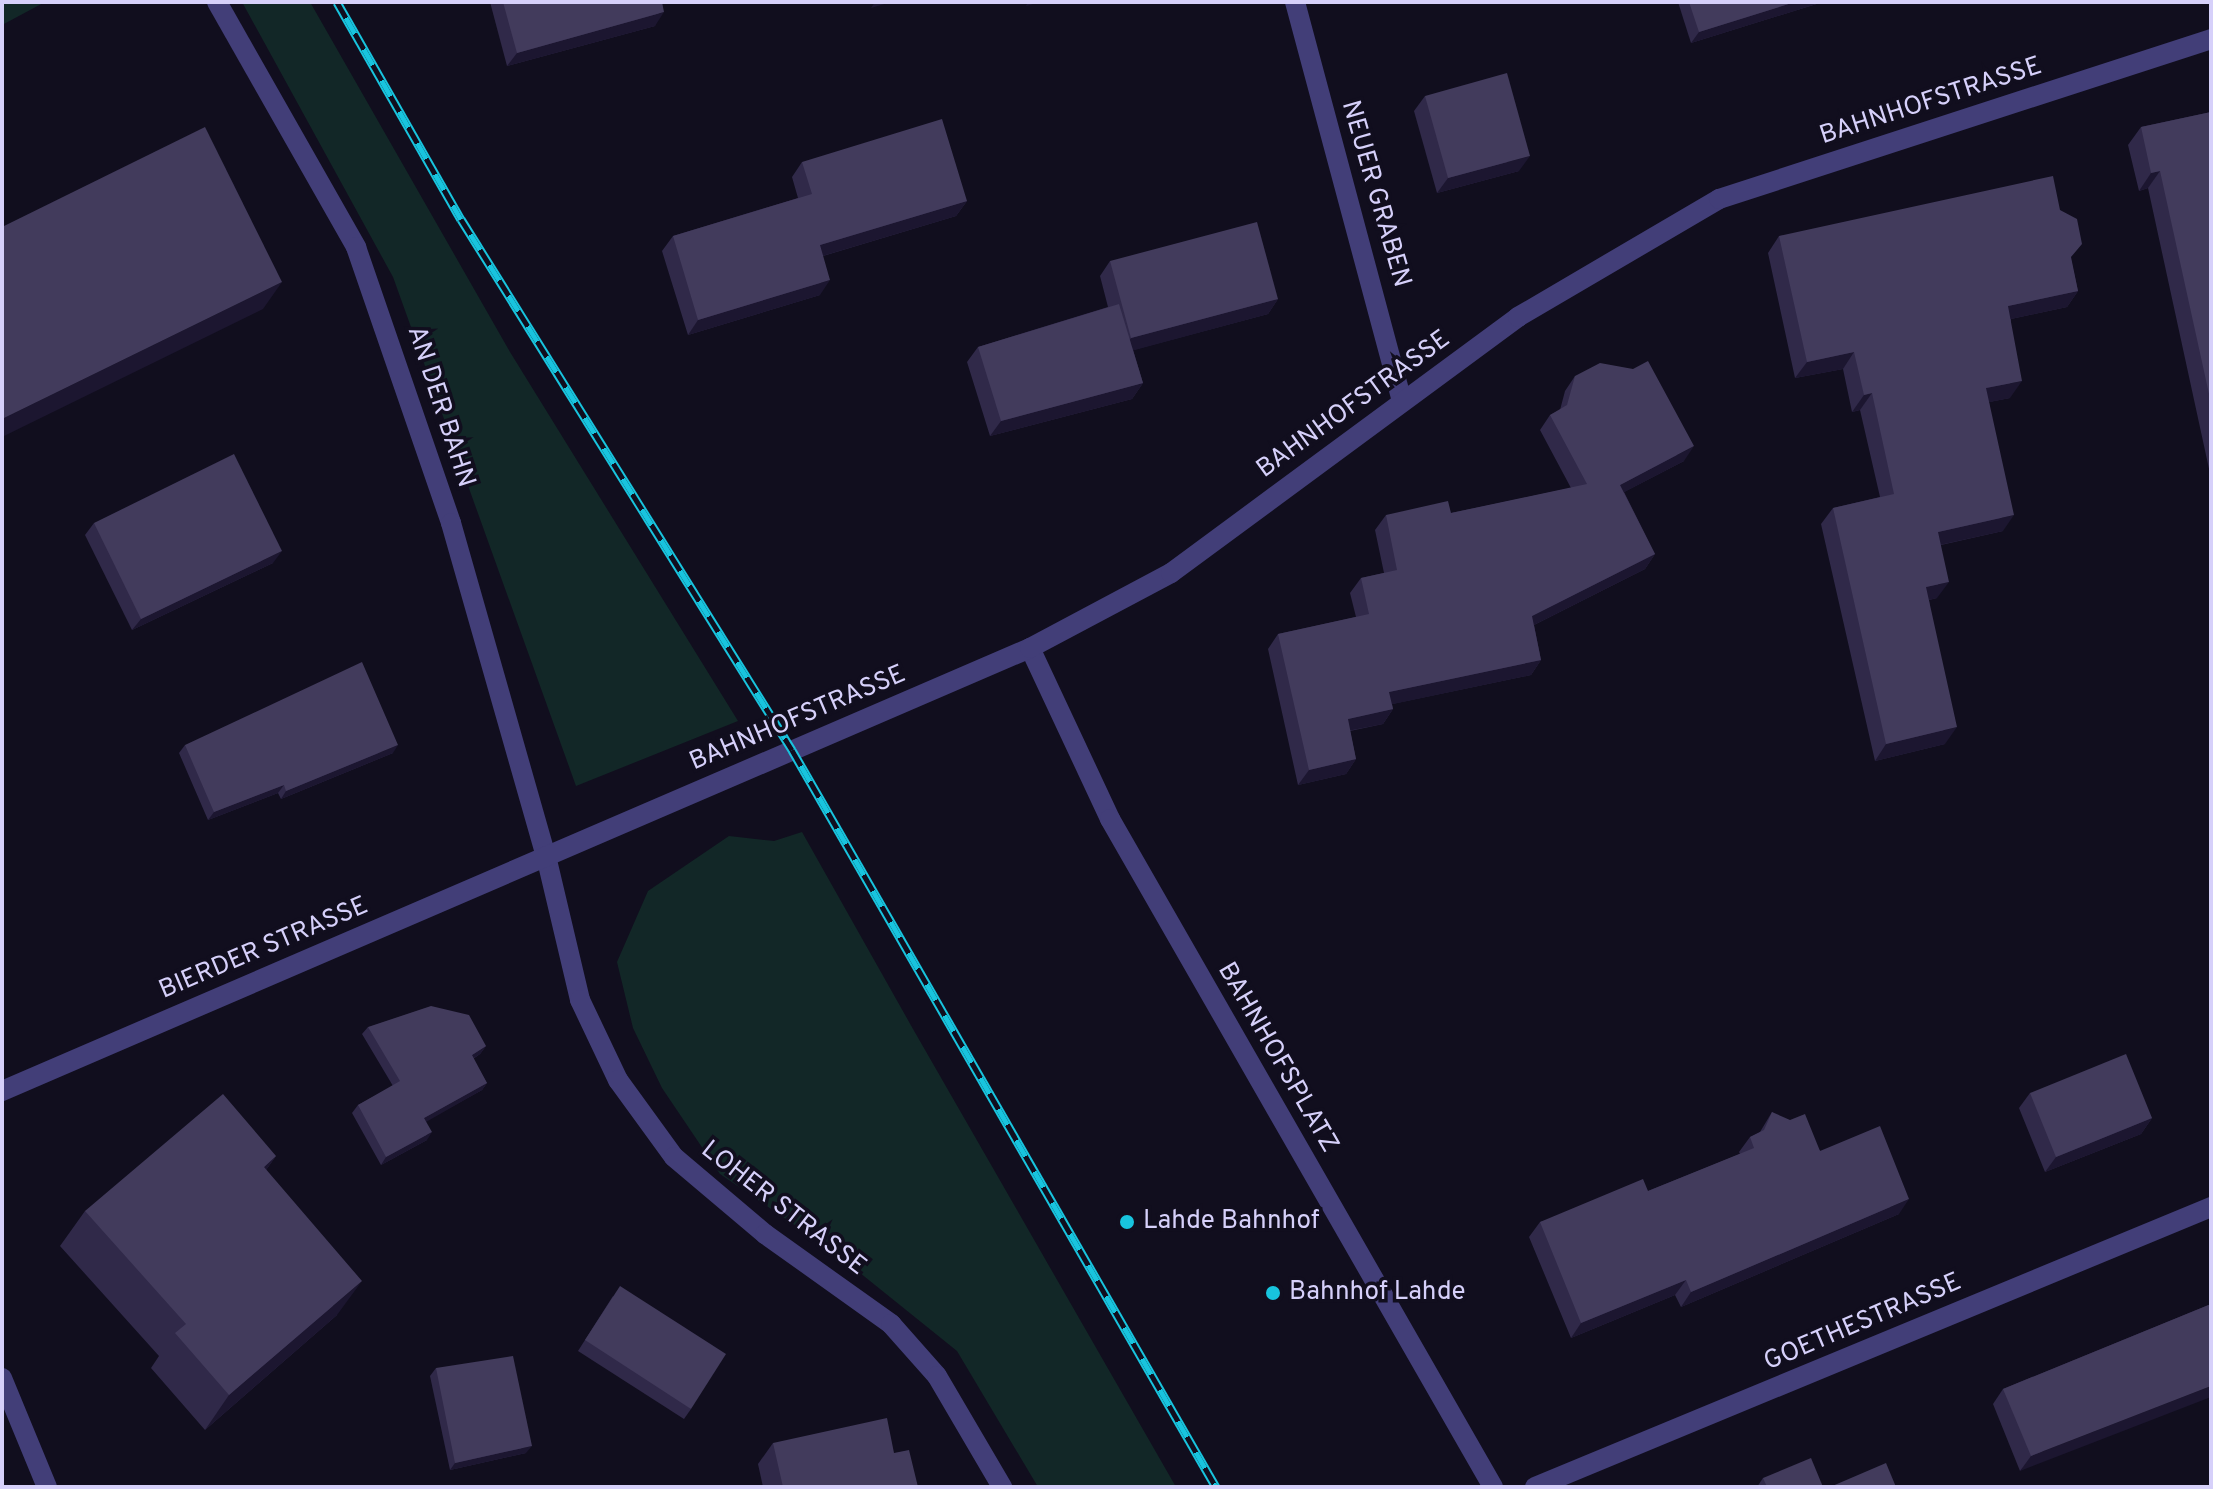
<!DOCTYPE html>
<html>
<head>
<meta charset="utf-8">
<style>
	body { margin:0 }
	#map { position:relative; width:2213px; height:1489px; overflow:hidden; background:#110e1e; font-family:Overpass,sans-serif }
	div>[style] { position:absolute }
	[style*='--x'] { left:calc(var(--x)*1px); top:calc(var(--y)*1px); width:calc(var(--w)*1px); rotate:calc(var(--a)*1deg) }
	.green>* { inset:0; background:#122727 }
	.minor>* { height:20px; margin:-10px; padding:0 10px; transform-origin:10px; border-radius:10px; background:#423e78 }
	.tertiary>* { height:20px; margin:-10px; padding:0 10px; transform-origin:10px; border-radius:10px; background:#423e78 }
	.rail>* { height:9px; margin-top:-4.5px; transform-origin:0; background:repeating-linear-gradient(90deg,#110e1e 0 18px,#18c4de 0 36px); box-sizing:border-box; border-block:2px solid #18c4de }
	.wall>* { inset:0; background:#302949 }
	.shaded-wall>* { inset:0; background:#1c1630 }
	.building>* { inset:0; background:#423b5c }
	.dots>* { width:22px; height:22px; translate:-50% -50%; box-sizing:border-box; border:4px solid #110e1e; border-radius:50% }
	span { translate:-50% -50%; white-space:nowrap; text-align:center; line-height:1.15; -webkit-text-stroke:7px #110e1e; paint-order:stroke }
	.street-label { font-size:26px; color:#d6d0fa }
	.poi-label { font-size:26px; color:#d6d0fa }
	.left { translate:0 -50%; text-align:left }
	.frame { position:absolute; inset:0; border:4px solid #d6d0fa; pointer-events:none }
</style>
</head>
<body>
<div id="map">
	<div class="green">
		<i style="clip-path:polygon(2px 2px,45px 2px,2px 25px)"></i>
		<i style="clip-path:polygon(242px 2px,310px 2px,510px 352px,738px 721px,576px 786px,393px 277px)"></i>
		<i style="clip-path:polygon(802px 832px,913px 1029px,1176px 1487px,1038px 1487px,957px 1351px,834px 1252px,720px 1174px,662px 1088px,633px 1028px,617px 962px,648px 891px,729px 836px,774px 841px)"></i>
	</div>
	<div class="minor">
		<i style="--x:217;--y:2;--w:282;--a:60.4"></i>
		<i style="--x:356;--y:247;--w:292;--a:71"></i>
		<i style="--x:451;--y:523;--w:346;--a:74.1"></i>
		<i style="--x:1295;--y:2;--w:412;--a:75"></i>
		<i style="--x:1030;--y:648;--w:189;--a:64.9"></i>
		<i style="--x:1110;--y:819;--w:770;--a:60.17"></i>
		<i style="--x:2;--y:1378;--w:118;--a:67.6"></i>
		<i style="--x:1535;--y:1487;--w:732;--a:-22.5"></i>
	</div>
	<div class="tertiary">
		<i style="--x:546;--y:856;--w:148;--a:76.7"></i>
		<i style="--x:580;--y:1000;--w:89;--a:64.6"></i>
		<i style="--x:618;--y:1080;--w:95;--a:54"></i>
		<i style="--x:674;--y:1157;--w:119;--a:40.2"></i>
		<i style="--x:765;--y:1234;--w:155;--a:35.5"></i>
		<i style="--x:891;--y:1324;--w:69;--a:48.5"></i>
		<i style="--x:937;--y:1376;--w:129;--a:59.6"></i>
		<i style="--x:2;--y:1091;--w:1119;--a:-23.31"></i>
		<i style="--x:1030;--y:648;--w:160;--a:-28"></i>
		<i style="--x:1171;--y:573;--w:431;--a:-36.4"></i>
		<i style="--x:1518;--y:317;--w:233;--a:-30.4"></i>
		<i style="--x:1719;--y:199;--w:517;--a:-18.01"></i>
	</div>
	<div class="rail">
		<i style="--x:337;--y:2;--w:250;--a:60.3"></i>
		<i style="--x:461;--y:219;--w:626;--a:58.06"></i>
		<i style="--x:792;--y:750;--w:850;--a:60.09"></i>
	</div>
	<div class="wall">
		<i style="clip-path:polygon(490px 2px,662px 2px,655px 26px,507px 66px)"></i>
		<i style="clip-path:polygon(1678px 2px,1823px 2px,1691px 43px)"></i>
		<i style="clip-path:polygon(1425px 96px,1519px 171px,1437px 193px,1414px 111px)"></i>
		<i style="clip-path:polygon(2211px 112px,2211px 478px,2148px 188px,2139px 191px,2128px 145px,2141px 127px)"></i>
		<i style="clip-path:polygon(802px 162px,967px 201px,956px 216px,823px 256px,820px 295px,688px 335px,662px 251px,673px 236px,798px 198px,792px 177px)"></i>
		<i style="clip-path:polygon(2060px 210px,2078px 291px,2067px 307px,2011px 319px,2010px 398px,1989px 402px,2003px 531px,1941px 545px,1937px 598px,1929px 600px,1945px 744px,1875px 761px,1821px 524px,1833px 508px,1880px 497px,1860px 410px,1852px 412px,1843px 369px,1795px 378px,1768px 253px,1779px 236px)"></i>
		<i style="clip-path:polygon(1110px 261px,1278px 299px,1268px 314px,1133px 350px,1143px 383px,1132px 399px,990px 436px,967px 362px,978px 347px,1108px 307px,1100px 276px)"></i>
		<i style="clip-path:polygon(1575px 376px,1684px 461px,1624px 492px,1655px 554px,1645px 569px,1534px 625px,1541px 660px,1531px 675px,1392px 704px,1393px 709px,1383px 724px,1350px 731px,1356px 759px,1346px 774px,1298px 785px,1268px 649px,1278px 634px,1356px 617px,1350px 593px,1361px 578px,1384px 573px,1375px 530px,1386px 515px,1451px 513px,1571px 488px,1540px 430px,1550px 415px,1560px 410px,1565px 391px)"></i>
		<i style="clip-path:polygon(94px 523px,273px 563px,132px 630px,85px 535px)"></i>
		<i style="clip-path:polygon(185px 745px,393px 753px,281px 799px,278px 793px,208px 820px,179px 753px)"></i>
		<i style="clip-path:polygon(368px 1027px,486px 1046px,480px 1054px,473px 1059px,487px 1083px,482px 1090px,426px 1121px,427px 1140px,381px 1165px,352px 1113px,358px 1105px,393px 1086px,362px 1034px)"></i>
		<i style="clip-path:polygon(2030px 1093px,2152px 1118px,2141px 1134px,2045px 1172px,2019px 1108px)"></i>
		<i style="clip-path:polygon(1772px 1112px,1899px 1214px,1681px 1307px,1675px 1295px,1571px 1338px,1529px 1237px,1540px 1222px,1648px 1191px,1740px 1154px,1739px 1152px,1750px 1137px,1760px 1132px)"></i>
		<i style="clip-path:polygon(276px 1156px,266px 1170px,337px 1315px,205px 1430px,151px 1368px,159px 1356px,60px 1246px,85px 1211px)"></i>
		<i style="clip-path:polygon(613px 1296px,691px 1409px,684px 1419px,578px 1351px)"></i>
		<i style="clip-path:polygon(2211px 1304px,2020px 1471px,1993px 1404px,2003px 1389px)"></i>
		<i style="clip-path:polygon(436px 1368px,526px 1453px,450px 1470px,430px 1376px)"></i>
		<i style="clip-path:polygon(773px 1443px,894px 1453px,918px 1487px,763px 1487px,758px 1464px)"></i>
		<i style="clip-path:polygon(1763px 1478px,1823px 1487px,1757px 1487px)"></i>
	</div>
	<div class="shaded-wall">
		<i style="clip-path:polygon(875px 2px,891px 2px,871px 8px)"></i>
		<i style="clip-path:polygon(1028px 2px,1040px 2px,1026px 6px)"></i>
		<i style="clip-path:polygon(1795px 2px,1823px 2px,1691px 43px,1699px 32px)"></i>
		<i style="clip-path:polygon(664px 12px,655px 26px,507px 66px,517px 53px)"></i>
		<i style="clip-path:polygon(1530px 156px,1519px 171px,1437px 193px,1448px 178px)"></i>
		<i style="clip-path:polygon(2160px 171px,2148px 188px,2139px 191px,2151px 173px)"></i>
		<i style="clip-path:polygon(967px 201px,956px 216px,809px 260px,820px 245px)"></i>
		<i style="clip-path:polygon(830px 280px,820px 295px,688px 335px,698px 320px)"></i>
		<i style="clip-path:polygon(282px 282px,263px 309px,2px 437px,2px 419px)"></i>
		<i style="clip-path:polygon(2078px 291px,2067px 307px,1997px 322px,2008px 306px)"></i>
		<i style="clip-path:polygon(1278px 299px,1268px 314px,1120px 354px,1131px 338px)"></i>
		<i style="clip-path:polygon(1854px 352px,1843px 369px,1795px 378px,1807px 362px)"></i>
		<i style="clip-path:polygon(2022px 381px,2010px 398px,1975px 405px,1986px 388px)"></i>
		<i style="clip-path:polygon(1143px 383px,1132px 399px,990px 436px,1001px 421px)"></i>
		<i style="clip-path:polygon(1872px 393px,1860px 410px,1852px 412px,1864px 395px)"></i>
		<i style="clip-path:polygon(1694px 446px,1684px 461px,1609px 500px,1620px 485px)"></i>
		<i style="clip-path:polygon(2014px 515px,2003px 531px,1926px 548px,1938px 532px)"></i>
		<i style="clip-path:polygon(282px 551px,273px 563px,132px 630px,141px 619px)"></i>
		<i style="clip-path:polygon(1655px 554px,1645px 569px,1522px 631px,1532px 616px)"></i>
		<i style="clip-path:polygon(1949px 582px,1937px 598px,1915px 603px,1926px 587px)"></i>
		<i style="clip-path:polygon(1541px 660px,1531px 675px,1379px 707px,1389px 692px)"></i>
		<i style="clip-path:polygon(1393px 709px,1383px 724px,1337px 733px,1348px 719px)"></i>
		<i style="clip-path:polygon(1957px 727px,1945px 744px,1875px 761px,1886px 744px)"></i>
		<i style="clip-path:polygon(398px 745px,393px 753px,281px 799px,286px 791px)"></i>
		<i style="clip-path:polygon(1356px 759px,1346px 774px,1298px 785px,1309px 770px)"></i>
		<i style="clip-path:polygon(284px 785px,278px 793px,208px 820px,214px 812px)"></i>
		<i style="clip-path:polygon(486px 1046px,480px 1054px,466px 1063px,472px 1055px)"></i>
		<i style="clip-path:polygon(487px 1083px,482px 1090px,419px 1126px,424px 1118px)"></i>
		<i style="clip-path:polygon(2152px 1118px,2141px 1134px,2045px 1172px,2056px 1157px)"></i>
		<i style="clip-path:polygon(432px 1132px,427px 1140px,381px 1165px,386px 1157px)"></i>
		<i style="clip-path:polygon(276px 1156px,251px 1191px,264px 1167px)"></i>
		<i style="clip-path:polygon(1909px 1199px,1899px 1214px,1681px 1307px,1691px 1292px)"></i>
		<i style="clip-path:polygon(1686px 1280px,1675px 1295px,1571px 1338px,1581px 1323px)"></i>
		<i style="clip-path:polygon(362px 1281px,337px 1315px,205px 1430px,229px 1395px)"></i>
		<i style="clip-path:polygon(2211px 1386px,2211px 1397px,2020px 1471px,2031px 1456px)"></i>
		<i style="clip-path:polygon(532px 1446px,526px 1453px,450px 1470px,455px 1463px)"></i>
	</div>
	<div class="building">
		<i style="clip-path:polygon(503px 2px,662px 2px,664px 12px,517px 53px)"></i>
		<i style="clip-path:polygon(1689px 2px,1795px 2px,1699px 32px)"></i>
		<i style="clip-path:polygon(1507px 73px,1530px 156px,1448px 178px,1425px 96px)"></i>
		<i style="clip-path:polygon(2211px 112px,2211px 403px,2160px 171px,2151px 173px,2141px 127px)"></i>
		<i style="clip-path:polygon(942px 119px,967px 201px,820px 245px,830px 280px,698px 320px,673px 236px,812px 194px,802px 162px)"></i>
		<i style="clip-path:polygon(205px 127px,282px 282px,2px 419px,2px 227px)"></i>
		<i style="clip-path:polygon(2053px 176px,2060px 210px,2077px 219px,2082px 244px,2071px 257px,2078px 291px,2008px 306px,2022px 381px,1986px 388px,2014px 515px,1938px 532px,1949px 582px,1926px 587px,1957px 727px,1886px 744px,1833px 508px,1894px 494px,1872px 393px,1864px 395px,1854px 352px,1807px 362px,1779px 236px)"></i>
		<i style="clip-path:polygon(1257px 222px,1278px 299px,1131px 338px,1110px 261px)"></i>
		<i style="clip-path:polygon(1119px 304px,1143px 383px,1001px 421px,978px 347px)"></i>
		<i style="clip-path:polygon(1648px 361px,1694px 446px,1620px 485px,1655px 554px,1532px 616px,1541px 660px,1389px 692px,1393px 709px,1348px 719px,1356px 759px,1309px 770px,1278px 634px,1369px 614px,1361px 578px,1397px 570px,1386px 515px,1448px 501px,1451px 513px,1587px 484px,1550px 415px,1567px 405px,1575px 376px,1600px 363px,1633px 369px)"></i>
		<i style="clip-path:polygon(234px 454px,282px 551px,141px 619px,94px 523px)"></i>
		<i style="clip-path:polygon(362px 662px,398px 745px,286px 791px,284px 785px,214px 812px,185px 745px)"></i>
		<i style="clip-path:polygon(431px 1006px,469px 1015px,486px 1046px,472px 1055px,487px 1083px,424px 1118px,432px 1132px,386px 1157px,358px 1105px,400px 1081px,368px 1027px)"></i>
		<i style="clip-path:polygon(2126px 1054px,2152px 1118px,2056px 1157px,2030px 1093px)"></i>
		<i style="clip-path:polygon(223px 1094px,276px 1156px,264px 1167px,362px 1281px,229px 1395px,175px 1333px,186px 1324px,85px 1211px)"></i>
		<i style="clip-path:polygon(1772px 1112px,1790px 1120px,1805px 1114px,1820px 1151px,1880px 1126px,1909px 1199px,1691px 1292px,1686px 1280px,1581px 1323px,1540px 1222px,1643px 1179px,1648px 1191px,1754px 1148px,1750px 1137px,1764px 1130px)"></i>
		<i style="clip-path:polygon(620px 1286px,726px 1354px,691px 1409px,585px 1340px)"></i>
		<i style="clip-path:polygon(2211px 1304px,2211px 1386px,2031px 1456px,2003px 1389px)"></i>
		<i style="clip-path:polygon(513px 1356px,532px 1446px,455px 1463px,436px 1368px)"></i>
		<i style="clip-path:polygon(887px 1418px,894px 1453px,909px 1450px,918px 1487px,783px 1487px,773px 1443px)"></i>
		<i style="clip-path:polygon(1811px 1458px,1823px 1487px,1767px 1487px,1763px 1478px)"></i>
		<i style="clip-path:polygon(1886px 1463px,1896px 1487px,1830px 1487px)"></i>
	</div>
	<div class="dots">
		<i style="left:1127px;top:1222px;background:#18c4de"></i>
		<i style="left:1273px;top:1293px;background:#18c4de"></i>
	</div>
	<div class="street-label">
		<span style="left:1931px;top:102px;rotate:-18deg">BAHNHOFSTRASSE</span>
		<span style="left:1375px;top:194px;rotate:74deg">NEUER GRABEN</span>
		<span style="left:1354px;top:405px;rotate:-36deg">BAHNHOFSTRASSE</span>
		<span style="left:440px;top:407px;rotate:72deg">AN DER BAHN</span>
		<span style="left:798px;top:719px;rotate:-23deg">BAHNHOFSTRASSE</span>
		<span style="left:264px;top:949px;rotate:-23deg">BIERDER STRASSE</span>
		<span style="left:1277px;top:1058px;rotate:60deg">BAHNHOFSPLATZ</span>
		<span style="left:783px;top:1209px;rotate:38deg">LOHER STRASSE</span>
		<span style="left:1863px;top:1323px;rotate:-23deg">GOETHESTRASSE</span>
	</div>
	<div class="poi-label">
		<span class="left" style="left:1143px;top:1222px">Lahde Bahnhof</span>
		<span class="left" style="left:1289px;top:1293px">Bahnhof Lahde</span>
	</div>
	<div class="frame"></div>
</div>
</body>
</html>
